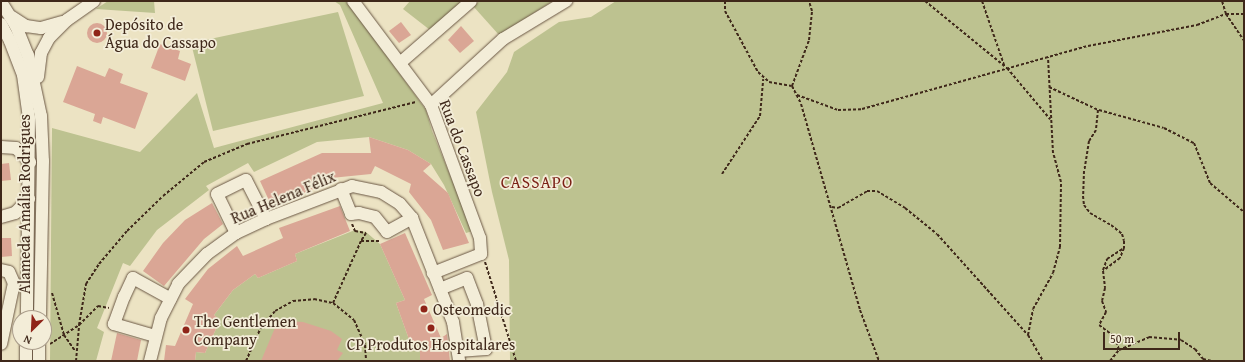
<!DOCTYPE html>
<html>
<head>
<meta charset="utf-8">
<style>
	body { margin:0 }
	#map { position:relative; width:1245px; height:362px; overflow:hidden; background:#ece3c3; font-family:"Gentium Book Plus",serif }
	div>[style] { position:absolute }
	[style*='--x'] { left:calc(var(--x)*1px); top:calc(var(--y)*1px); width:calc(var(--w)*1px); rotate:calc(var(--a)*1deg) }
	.green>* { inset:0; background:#bdc290 }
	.building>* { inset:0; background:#daa695 }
	.round { border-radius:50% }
	.path>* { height:2px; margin-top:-1px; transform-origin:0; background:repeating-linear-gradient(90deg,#3f281a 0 3px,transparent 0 5px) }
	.roads { filter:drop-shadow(0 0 1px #6a5744) drop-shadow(0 0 1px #6a5744) }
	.minor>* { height:12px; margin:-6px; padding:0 6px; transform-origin:6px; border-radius:6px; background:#f3edd8 }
	.dots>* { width:11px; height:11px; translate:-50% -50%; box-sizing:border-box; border:2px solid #f3edd8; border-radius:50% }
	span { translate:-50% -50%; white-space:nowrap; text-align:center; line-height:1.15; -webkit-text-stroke:3.5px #f3edd8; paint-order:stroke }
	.poi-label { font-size:16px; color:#3f281a }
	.left { translate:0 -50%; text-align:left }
	.street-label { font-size:16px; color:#3f281a }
	.neighbourhood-label { font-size:17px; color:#7a1f14; letter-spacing:1px }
	.frame { position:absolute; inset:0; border:2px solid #3f281a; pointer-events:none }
	.north { position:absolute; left:12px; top:310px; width:40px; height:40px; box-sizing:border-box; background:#f3edd8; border:1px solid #ab9e8c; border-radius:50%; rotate:204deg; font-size:11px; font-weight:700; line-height:16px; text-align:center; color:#3f281a }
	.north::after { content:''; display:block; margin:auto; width:14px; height:18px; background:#8f2418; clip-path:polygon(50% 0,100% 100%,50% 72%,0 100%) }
	.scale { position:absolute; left:1103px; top:332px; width:77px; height:18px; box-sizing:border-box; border:2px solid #3f281a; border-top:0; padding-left:5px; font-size:12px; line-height:14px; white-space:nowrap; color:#3f281a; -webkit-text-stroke:3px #f3edd8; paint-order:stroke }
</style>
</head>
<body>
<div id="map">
	<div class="green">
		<i style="clip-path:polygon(108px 1px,154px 1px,155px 13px,96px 9px)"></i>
		<i style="clip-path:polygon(334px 1px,347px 1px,426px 110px,432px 131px,473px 231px,466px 233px,444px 185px,431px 164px,408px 150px,369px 137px,317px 142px,254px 172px,248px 163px,206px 186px,209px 190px,157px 230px,130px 266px,123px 263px,97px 328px,104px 332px,96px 361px,50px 361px,52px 128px,140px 152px,197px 93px,214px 148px,383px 103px,340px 5px)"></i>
		<i style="clip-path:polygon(410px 1px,463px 1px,430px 30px,403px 9px)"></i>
		<i style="clip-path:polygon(480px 1px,553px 1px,499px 35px,473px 6px)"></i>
		<i style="clip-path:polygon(616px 1px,1244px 1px,1244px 361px,510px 361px,509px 260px,492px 192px,476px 112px,507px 72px,514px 52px,559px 22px,591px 17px)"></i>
		<i style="clip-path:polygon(338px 12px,364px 96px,213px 131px,191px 43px)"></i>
		<i style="clip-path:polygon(355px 230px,366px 232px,380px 244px,405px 300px,396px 303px,411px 345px,420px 344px,420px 361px,195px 361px,196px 352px,205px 353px,220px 320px,214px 315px,233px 290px,255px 274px,258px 278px,297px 261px,295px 254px)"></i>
	</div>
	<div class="building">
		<i style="clip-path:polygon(401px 22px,411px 35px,399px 43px,389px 31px)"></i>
		<i class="round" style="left:87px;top:23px;width:20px;height:20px"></i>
		<i style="clip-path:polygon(461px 26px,474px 41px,460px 53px,448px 40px)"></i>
		<i style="clip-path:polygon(160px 44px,180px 51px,178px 59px,191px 64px,185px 81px,151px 68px)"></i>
		<i style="clip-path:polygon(77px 66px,105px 77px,109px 68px,123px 74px,120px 83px,148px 93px,135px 129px,103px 117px,101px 124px,93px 121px,95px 114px,63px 102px)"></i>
		<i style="clip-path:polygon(369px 137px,408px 150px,431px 164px,423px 171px,448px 193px,469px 243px,443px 250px,431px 220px,409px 192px,411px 184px,375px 166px,371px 174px,331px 178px,316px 188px,272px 207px,260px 181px,322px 153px,371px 153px)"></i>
		<i style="clip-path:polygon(9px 163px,11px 180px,1px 181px,1px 164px)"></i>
		<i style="clip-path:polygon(212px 203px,223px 224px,204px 239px,164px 286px,143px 271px,163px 243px,185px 220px)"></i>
		<i style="clip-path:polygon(340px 206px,350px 231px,295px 254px,297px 261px,258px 278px,255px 274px,233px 290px,214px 315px,220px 320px,205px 353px,196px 352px,195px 361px,164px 361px,166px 345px,175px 346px,193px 304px,185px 299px,208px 269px,237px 246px,243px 256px,283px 238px,279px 228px)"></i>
		<i style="clip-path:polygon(405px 233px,432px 295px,424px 299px,441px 338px,447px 334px,450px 361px,420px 361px,420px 344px,411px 345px,396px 303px,405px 300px,380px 244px)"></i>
		<i style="clip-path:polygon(1px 238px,11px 238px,12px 256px,1px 257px)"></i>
		<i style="clip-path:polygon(286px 321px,303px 322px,331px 331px,342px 339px,337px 350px,343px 353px,337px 361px,261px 361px,277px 323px,284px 326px)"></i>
		<i style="clip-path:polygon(117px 333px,141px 340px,137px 361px,111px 361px)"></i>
	</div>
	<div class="path">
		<i style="--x:725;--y:1;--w:10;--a:90"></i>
		<i style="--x:725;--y:11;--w:69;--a:61.6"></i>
		<i style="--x:758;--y:72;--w:15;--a:42"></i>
		<i style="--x:769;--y:82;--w:23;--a:10"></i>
		<i style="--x:792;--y:86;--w:20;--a:63"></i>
		<i style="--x:801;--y:104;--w:214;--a:74"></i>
		<i style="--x:860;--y:310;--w:54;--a:69.6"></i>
		<i style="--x:925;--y:1;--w:106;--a:39.3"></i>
		<i style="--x:1007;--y:68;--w:67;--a:49.9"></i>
		<i style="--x:982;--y:1;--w:68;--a:71"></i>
		<i style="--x:1226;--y:14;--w:32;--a:56"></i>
		<i style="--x:1226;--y:14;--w:18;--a:0"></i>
		<i style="--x:792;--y:86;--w:49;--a:-69.7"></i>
		<i style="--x:809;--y:40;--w:29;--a:-84"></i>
		<i style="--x:812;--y:11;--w:10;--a:-107"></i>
		<i style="--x:1049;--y:87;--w:54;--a:25.1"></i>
		<i style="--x:1098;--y:110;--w:20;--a:96"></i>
		<i style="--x:1096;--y:130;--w:13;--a:122"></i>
		<i style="--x:1089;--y:141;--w:30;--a:99"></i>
		<i style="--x:1084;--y:171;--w:25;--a:92"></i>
		<i style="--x:1083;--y:196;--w:9;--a:84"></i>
		<i style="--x:1084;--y:205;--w:10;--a:53"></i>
		<i style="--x:1090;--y:213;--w:24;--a:30"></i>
		<i style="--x:1111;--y:225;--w:14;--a:39"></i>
		<i style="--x:1122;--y:234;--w:7;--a:74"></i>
		<i style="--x:1124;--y:241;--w:7;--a:90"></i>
		<i style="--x:1124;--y:248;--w:11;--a:112"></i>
		<i style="--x:1120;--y:258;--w:21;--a:143"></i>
		<i style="--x:1103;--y:271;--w:17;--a:83"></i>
		<i style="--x:1105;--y:288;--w:13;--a:103"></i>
		<i style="--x:1102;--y:301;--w:12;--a:70"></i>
		<i style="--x:1106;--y:312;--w:15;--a:118"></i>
		<i style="--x:1099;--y:325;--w:20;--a:37"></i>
		<i style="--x:1115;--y:337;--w:14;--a:73"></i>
		<i style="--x:797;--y:95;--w:44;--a:20.1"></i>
		<i style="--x:838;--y:110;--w:24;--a:-2"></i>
		<i style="--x:862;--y:109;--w:235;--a:-15.6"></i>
		<i style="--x:1088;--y:46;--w:111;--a:-10.9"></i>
		<i style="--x:1197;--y:25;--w:31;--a:-21"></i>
		<i style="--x:1226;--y:14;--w:14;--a:-107"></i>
		<i style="--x:1099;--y:110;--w:67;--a:15.5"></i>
		<i style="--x:1164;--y:128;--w:34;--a:27"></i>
		<i style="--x:1194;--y:143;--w:43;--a:68.2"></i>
		<i style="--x:1210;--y:183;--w:45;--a:40.5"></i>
		<i style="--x:722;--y:174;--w:69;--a:-56.8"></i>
		<i style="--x:760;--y:116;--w:37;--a:-85"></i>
		<i style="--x:832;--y:207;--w:6;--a:9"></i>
		<i style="--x:838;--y:208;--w:34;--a:-30"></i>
		<i style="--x:867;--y:191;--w:10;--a:0"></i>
		<i style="--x:877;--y:191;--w:33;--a:31"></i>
		<i style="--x:905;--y:208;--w:41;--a:39.1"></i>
		<i style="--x:937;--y:234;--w:136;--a:48"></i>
		<i style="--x:1028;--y:335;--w:30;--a:60"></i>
		<i style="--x:352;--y:224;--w:8;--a:67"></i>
		<i style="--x:355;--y:231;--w:11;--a:10"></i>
		<i style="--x:366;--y:233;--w:9;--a:122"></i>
		<i style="--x:485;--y:262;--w:104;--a:72.6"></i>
		<i style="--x:1103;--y:270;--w:12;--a:-70"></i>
		<i style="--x:1107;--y:259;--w:20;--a:-33"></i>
		<i style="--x:52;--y:293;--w:44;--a:74.1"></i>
		<i style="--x:64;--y:335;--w:19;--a:55"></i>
		<i style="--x:333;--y:303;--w:68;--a:-65.7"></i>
		<i style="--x:361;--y:241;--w:20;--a:0"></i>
		<i style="--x:1028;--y:335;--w:26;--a:-79"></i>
		<i style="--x:1033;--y:309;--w:41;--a:-60.9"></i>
		<i style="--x:1053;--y:273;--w:27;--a:-75"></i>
		<i style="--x:1060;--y:247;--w:65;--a:-89.1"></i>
		<i style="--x:1061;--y:182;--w:30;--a:-105"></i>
		<i style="--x:1053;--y:153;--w:96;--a:-93"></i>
		<i style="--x:50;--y:344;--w:35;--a:-33"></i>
		<i style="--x:79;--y:325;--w:42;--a:-80.3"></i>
		<i style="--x:86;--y:284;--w:24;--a:-57"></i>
		<i style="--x:99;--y:264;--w:43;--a:-49.7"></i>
		<i style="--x:127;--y:231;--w:50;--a:-44.2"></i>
		<i style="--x:163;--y:196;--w:53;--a:-39.7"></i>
		<i style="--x:204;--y:162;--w:47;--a:-22.7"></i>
		<i style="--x:247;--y:144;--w:174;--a:-14"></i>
		<i style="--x:76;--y:361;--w:36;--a:-85"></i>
		<i style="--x:79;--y:325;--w:27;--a:-45"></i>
		<i style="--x:98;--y:306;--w:11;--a:10"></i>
		<i style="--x:246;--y:361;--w:35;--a:-66"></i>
		<i style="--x:260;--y:329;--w:23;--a:-50"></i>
		<i style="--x:275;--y:311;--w:21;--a:-29"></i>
		<i style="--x:293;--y:301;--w:21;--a:-5"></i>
		<i style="--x:314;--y:299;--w:19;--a:12"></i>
		<i style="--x:333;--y:303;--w:27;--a:39"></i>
		<i style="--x:354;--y:320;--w:27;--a:66"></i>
		<i style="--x:365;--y:345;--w:16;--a:86"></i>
		<i style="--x:1110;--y:361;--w:14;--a:-51"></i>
		<i style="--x:1119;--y:350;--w:33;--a:-23"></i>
		<i style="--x:1149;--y:337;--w:32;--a:5"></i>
		<i style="--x:1181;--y:340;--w:17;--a:33"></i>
		<i style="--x:1195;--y:349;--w:13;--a:51"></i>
		<i style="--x:1203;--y:359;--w:9;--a:13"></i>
	</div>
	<div class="roads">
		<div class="minor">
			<i style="--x:353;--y:1;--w:130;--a:53.1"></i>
			<i style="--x:431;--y:105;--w:142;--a:69.8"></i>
			<i style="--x:480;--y:238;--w:16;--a:86"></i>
			<i style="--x:481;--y:254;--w:52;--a:158.4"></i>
			<i style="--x:1;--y:2;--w:28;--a:58"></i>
			<i style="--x:16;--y:26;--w:31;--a:68"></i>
			<i style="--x:28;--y:55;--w:62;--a:78"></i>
			<i style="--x:41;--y:116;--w:45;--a:87.5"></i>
			<i style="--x:43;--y:161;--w:157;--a:91.1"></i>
			<i style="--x:12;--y:17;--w:17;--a:33"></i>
			<i style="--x:26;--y:26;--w:15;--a:8"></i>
			<i style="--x:41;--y:28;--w:22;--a:-16"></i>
			<i style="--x:1;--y:24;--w:19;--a:62"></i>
			<i style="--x:10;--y:41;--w:36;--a:69"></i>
			<i style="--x:23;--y:75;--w:43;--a:82.1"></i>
			<i style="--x:29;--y:118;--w:200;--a:90.6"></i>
			<i style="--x:400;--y:63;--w:94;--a:-41.1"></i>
			<i style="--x:38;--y:77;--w:24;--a:-83"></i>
			<i style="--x:41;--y:53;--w:17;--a:-62"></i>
			<i style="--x:49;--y:38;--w:25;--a:-45"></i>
			<i style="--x:67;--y:20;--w:33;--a:-35"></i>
			<i style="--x:431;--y:105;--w:98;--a:-42.5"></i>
			<i style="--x:503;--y:39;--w:74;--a:-31.1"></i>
			<i style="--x:1;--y:147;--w:15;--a:4"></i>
			<i style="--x:16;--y:148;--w:20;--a:45"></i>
			<i style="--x:341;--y:189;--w:27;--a:68"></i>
			<i style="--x:351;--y:214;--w:8;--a:-7"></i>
			<i style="--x:359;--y:213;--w:16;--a:14"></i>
			<i style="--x:375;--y:217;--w:19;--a:51"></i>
			<i style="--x:387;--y:232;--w:29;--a:-29"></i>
			<i style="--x:1;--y:217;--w:15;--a:-16"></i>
			<i style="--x:15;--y:213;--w:20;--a:-45"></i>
			<i style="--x:236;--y:233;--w:43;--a:-116"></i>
			<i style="--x:217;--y:194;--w:32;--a:-26"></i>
			<i style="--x:246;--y:180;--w:44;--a:62.9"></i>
			<i style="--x:1;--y:270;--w:8;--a:14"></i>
			<i style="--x:9;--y:272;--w:12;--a:66"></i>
			<i style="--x:14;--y:283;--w:62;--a:102"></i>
			<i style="--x:440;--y:289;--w:29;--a:-22"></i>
			<i style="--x:467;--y:278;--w:28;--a:69"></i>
			<i style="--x:477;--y:304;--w:46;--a:78.7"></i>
			<i style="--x:486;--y:349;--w:28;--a:176"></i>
			<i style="--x:155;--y:336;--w:43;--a:-163.7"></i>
			<i style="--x:114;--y:324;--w:29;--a:-70"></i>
			<i style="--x:124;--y:297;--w:21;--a:-65"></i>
			<i style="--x:133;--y:278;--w:43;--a:28.9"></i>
			<i style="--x:26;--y:361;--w:19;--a:-90"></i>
			<i style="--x:39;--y:361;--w:19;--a:-90"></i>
			<i style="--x:150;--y:361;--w:44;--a:-75.7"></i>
			<i style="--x:161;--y:318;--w:38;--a:-63"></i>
			<i style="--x:178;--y:284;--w:42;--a:-46"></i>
			<i style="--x:207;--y:254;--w:36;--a:-36"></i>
			<i style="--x:236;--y:233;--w:33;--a:-25"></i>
			<i style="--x:266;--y:219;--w:92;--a:-21"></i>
			<i style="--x:352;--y:186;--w:30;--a:12"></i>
			<i style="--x:381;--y:192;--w:22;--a:32"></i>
			<i style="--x:400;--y:204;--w:18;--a:49"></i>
			<i style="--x:412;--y:218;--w:112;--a:68.5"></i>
			<i style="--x:453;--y:322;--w:39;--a:81"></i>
		</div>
	</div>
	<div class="dots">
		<i style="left:97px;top:33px;background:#8f2418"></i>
		<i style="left:424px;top:309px;background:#8f2418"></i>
		<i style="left:431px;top:328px;background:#8f2418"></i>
		<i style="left:186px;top:330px;background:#8f2418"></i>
	</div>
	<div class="poi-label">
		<span class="left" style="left:105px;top:33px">Depósito de<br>Água do Cassapo</span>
		<span class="left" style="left:433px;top:309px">Osteomedic</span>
		<span class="left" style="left:194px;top:330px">The Gentlemen<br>Company</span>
		<span style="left:431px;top:344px">CP Produtos Hospitalares</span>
	</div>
	<div class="street-label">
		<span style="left:463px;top:148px;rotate:69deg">Rua do Cassapo</span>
		<span style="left:283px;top:197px;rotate:-23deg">Rua Helena Félix</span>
		<span style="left:24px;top:204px;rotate:-90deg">Alameda Amália Rodrigues</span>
	</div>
	<div class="neighbourhood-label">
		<span style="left:537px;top:182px">CASSAPO</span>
	</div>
	<div class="frame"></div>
	<div class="north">N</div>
	<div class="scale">50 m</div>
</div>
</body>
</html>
